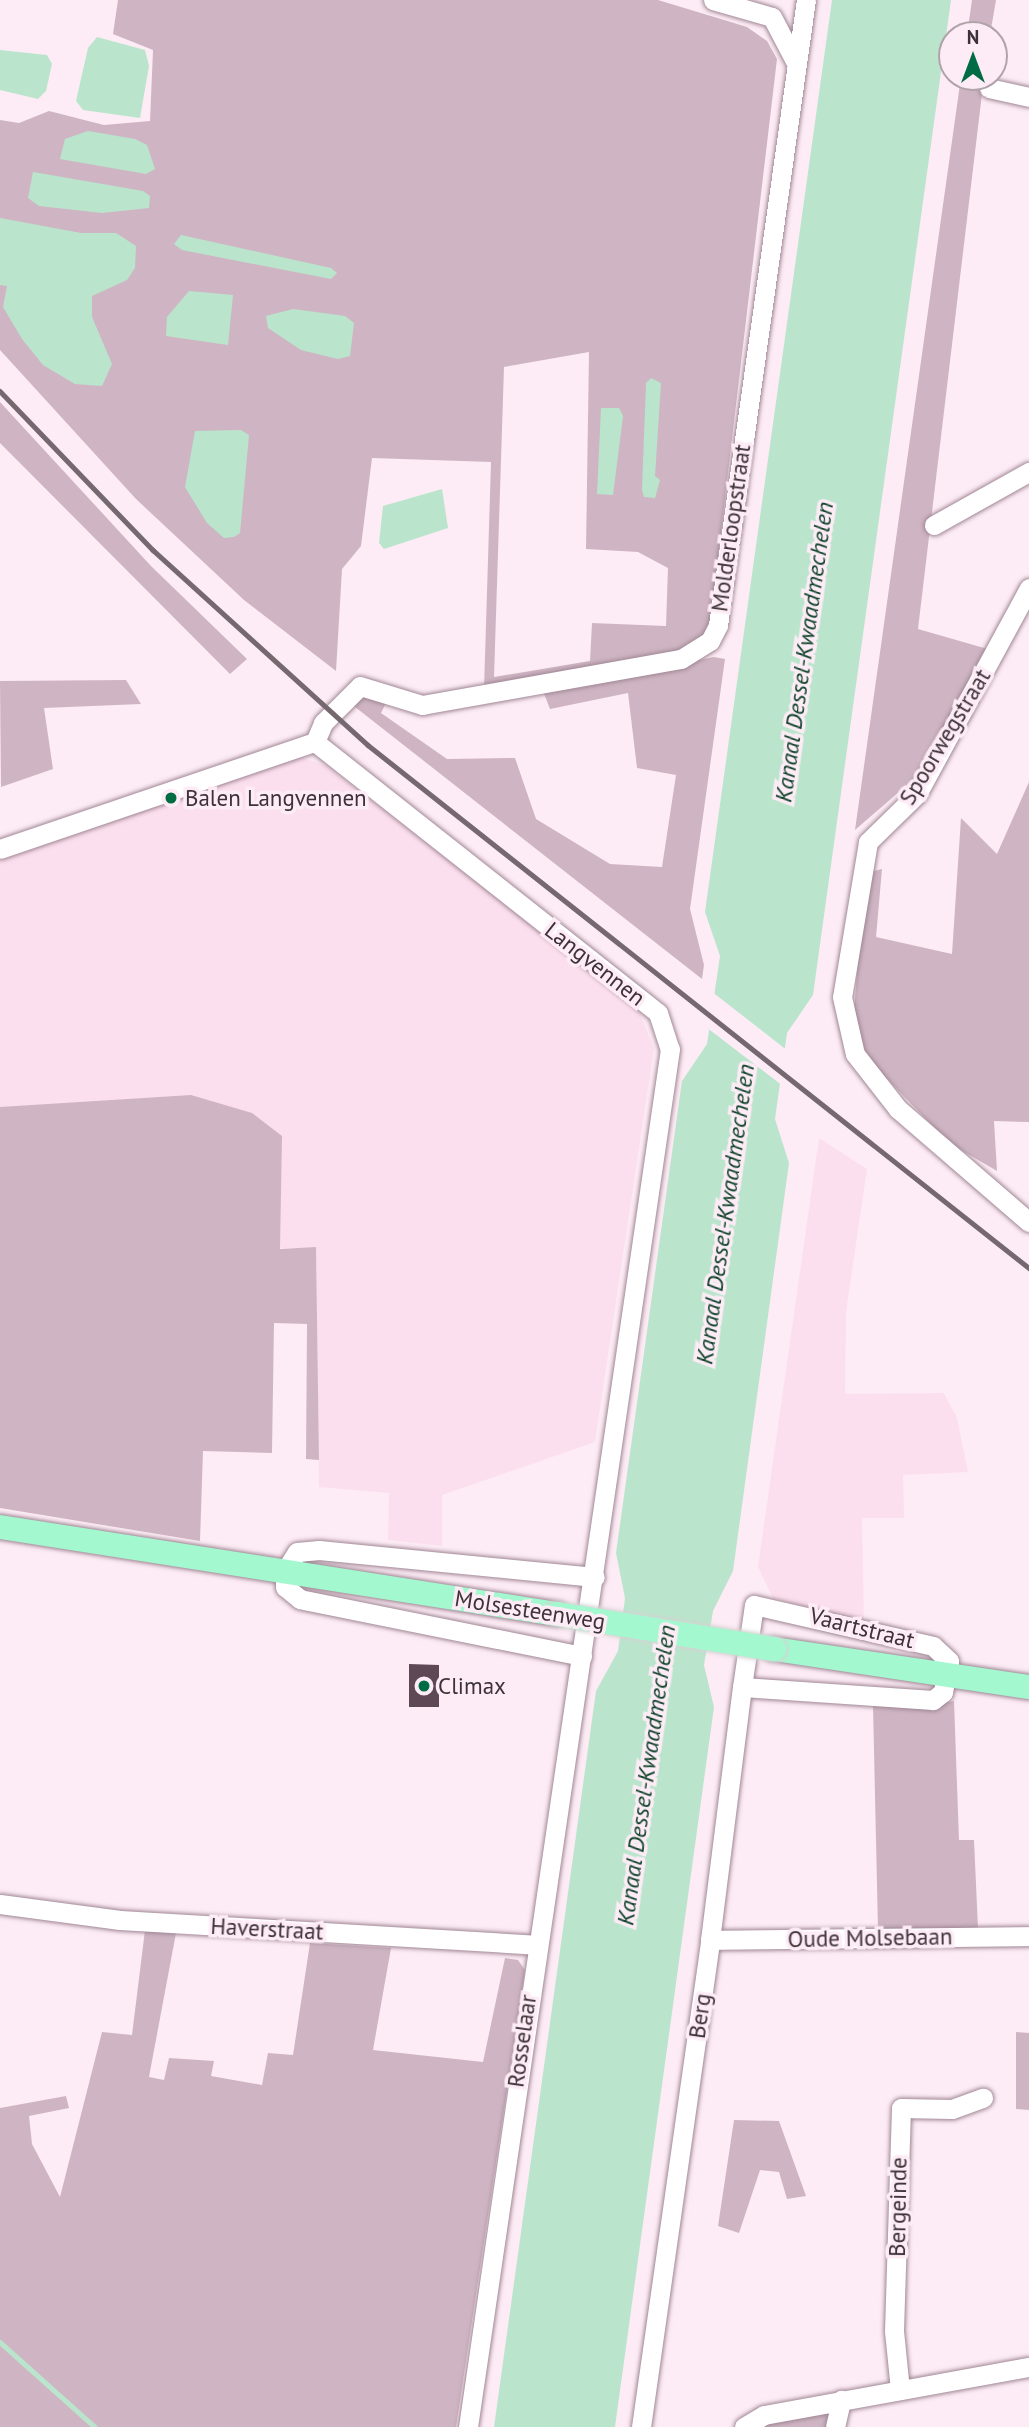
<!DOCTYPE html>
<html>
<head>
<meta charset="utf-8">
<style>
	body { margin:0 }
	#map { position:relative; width:1029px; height:2427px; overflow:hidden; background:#fdecf5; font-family:"PT Sans",sans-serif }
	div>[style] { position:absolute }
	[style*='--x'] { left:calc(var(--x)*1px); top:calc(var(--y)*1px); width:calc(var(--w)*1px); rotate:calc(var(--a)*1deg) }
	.built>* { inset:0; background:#fcdfee }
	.green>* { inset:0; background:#cfb5c3 }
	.water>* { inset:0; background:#bae5cc }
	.pier>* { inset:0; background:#fdecf5 }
	.stream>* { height:4.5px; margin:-2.25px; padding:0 2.25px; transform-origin:2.25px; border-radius:2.25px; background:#bae5cc }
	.building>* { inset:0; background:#5f4855 }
	.roads { filter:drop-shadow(0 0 2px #a08795) drop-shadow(0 0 2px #a08795) }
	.minor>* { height:19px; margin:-9.5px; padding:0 9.5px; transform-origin:9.5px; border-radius:9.5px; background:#fff }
	.major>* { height:24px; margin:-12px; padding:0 12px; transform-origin:12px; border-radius:12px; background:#a4f8cf }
	.rail>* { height:4.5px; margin:-2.25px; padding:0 2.25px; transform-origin:2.25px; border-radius:2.25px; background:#75686e }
	.bridges { filter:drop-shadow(0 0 2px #d4d2d3) drop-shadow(0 0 2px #d4d2d3) }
	.major-bridge>* { height:24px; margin:-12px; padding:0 12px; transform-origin:12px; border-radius:12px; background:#a4f8cf }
	.dots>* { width:19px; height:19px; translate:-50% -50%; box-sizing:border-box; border:4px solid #fdecf5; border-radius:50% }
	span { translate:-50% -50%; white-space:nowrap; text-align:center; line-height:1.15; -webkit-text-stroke:7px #fdecf5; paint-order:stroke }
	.street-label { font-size:23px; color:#3d3237 }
	.poi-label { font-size:23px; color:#3d3237 }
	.left { translate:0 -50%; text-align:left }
	.water-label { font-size:24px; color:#0e422a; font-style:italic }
	.north { position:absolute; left:938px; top:21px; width:70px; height:70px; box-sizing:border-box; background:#fdecf5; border:2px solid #b0a2a9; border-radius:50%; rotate:0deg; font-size:19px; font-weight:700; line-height:28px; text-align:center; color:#3d3237 }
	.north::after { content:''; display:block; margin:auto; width:24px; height:32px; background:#006c43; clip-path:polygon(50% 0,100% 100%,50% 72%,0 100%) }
</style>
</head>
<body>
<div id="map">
	<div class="built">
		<i style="clip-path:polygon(300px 757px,326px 766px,609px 983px,638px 1010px,654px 1048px,595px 1442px,442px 1495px,442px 1546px,388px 1540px,389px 1493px,319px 1487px,316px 1248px,268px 1248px,0 1127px,0 857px)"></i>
		<i style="clip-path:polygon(819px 1138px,867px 1169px,846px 1312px,845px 1394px,944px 1393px,957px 1418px,968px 1472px,903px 1475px,904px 1518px,862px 1518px,864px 1623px,773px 1598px,758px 1567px)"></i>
	</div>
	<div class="green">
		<i style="clip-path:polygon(evenodd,118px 0,658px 0,747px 27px,767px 41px,777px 59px,708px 641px,672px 654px,484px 689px,491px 462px,372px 458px,361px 546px,342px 569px,336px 671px,244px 600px,136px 499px,0 350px,0 120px,19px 123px,49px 111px,104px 125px,150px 121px,153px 50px,113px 34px,118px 0,589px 352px,586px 549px,638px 552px,668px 568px,666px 626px,592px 623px,590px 661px,494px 677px,504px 367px,589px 352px)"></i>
		<i style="clip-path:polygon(972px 0,996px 0,990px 35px,967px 35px)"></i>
		<i style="clip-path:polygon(961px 77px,984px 77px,918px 629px,991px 650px,922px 772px,855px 830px)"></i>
		<i style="clip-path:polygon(0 402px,151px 566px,247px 659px,230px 674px,0 443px)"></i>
		<i style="clip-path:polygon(714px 657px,725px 659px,690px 909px,704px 965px,702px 979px,350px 703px,359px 696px,387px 701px,381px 713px,447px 759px,515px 758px,536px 819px,610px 864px,662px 867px,676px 775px,637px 768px,628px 693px,550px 709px,543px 691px)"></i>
		<i style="clip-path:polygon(126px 680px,141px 704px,44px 708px,53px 769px,1px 787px,0 681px)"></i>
		<i style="clip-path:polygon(1029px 782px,1029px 1122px,994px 1121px,997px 1171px,949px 1143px,867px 1058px,854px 1012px,859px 948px,870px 872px,882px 869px,876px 937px,952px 954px,961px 818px,997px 854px)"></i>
		<i style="clip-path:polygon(191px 1095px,252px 1113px,282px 1136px,280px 1249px,316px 1247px,319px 1460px,306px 1459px,307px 1324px,274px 1323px,272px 1453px,203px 1451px,200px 1541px,0 1508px,0 1107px)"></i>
		<i style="clip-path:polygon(954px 1701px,959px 1840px,974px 1840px,978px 1928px,878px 1929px,873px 1706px,915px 1708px)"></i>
		<i style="clip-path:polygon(145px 1930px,176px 1933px,149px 2077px,164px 2080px,169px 2058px,214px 2061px,211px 2076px,262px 2085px,268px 2053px,293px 2055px,310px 1943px,391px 1948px,373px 2050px,483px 2062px,505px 1958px,518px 1960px,525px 1970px,456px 2427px,0 2427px,0 2108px,66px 2096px,69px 2108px,29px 2116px,32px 2144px,60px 2197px,102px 2032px,132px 2035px)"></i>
		<i style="clip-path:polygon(1016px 2032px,1029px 2033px,1029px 2110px,1016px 2109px)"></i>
		<i style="clip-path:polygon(734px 2120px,779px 2121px,806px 2196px,787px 2199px,779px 2172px,760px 2170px,739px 2233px,718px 2226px)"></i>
		<i style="clip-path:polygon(822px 2409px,833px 2416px,827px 2427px,753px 2427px)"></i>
	</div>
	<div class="water">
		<i style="clip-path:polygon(832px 0,951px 0,813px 995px,787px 1033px,775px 1119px,789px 1163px,733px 1571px,713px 1611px,704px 1665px,714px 1707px,615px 2427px,494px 2427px,596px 1691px,618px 1651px,625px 1598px,616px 1553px,682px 1081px,707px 1044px,720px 956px,705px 912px)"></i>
		<i style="clip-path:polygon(97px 37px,145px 50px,149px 66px,140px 118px,83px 110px,76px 101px,88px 48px)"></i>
		<i style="clip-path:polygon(0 50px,47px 55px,52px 64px,46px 91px,38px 99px,0 90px)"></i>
		<i style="clip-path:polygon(88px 131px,135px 139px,147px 145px,155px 169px,146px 174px,60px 159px,65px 139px)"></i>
		<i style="clip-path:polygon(33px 172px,143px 191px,150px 196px,149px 208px,102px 213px,39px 206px,28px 198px)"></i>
		<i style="clip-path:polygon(0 218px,81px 233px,116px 233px,136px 246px,135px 268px,127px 280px,92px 296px,92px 317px,112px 364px,102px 386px,75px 384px,43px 365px,22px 339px,3px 307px,7px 286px,0 285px)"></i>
		<i style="clip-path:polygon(181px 235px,331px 268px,337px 273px,331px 279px,182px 250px,174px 244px)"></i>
		<i style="clip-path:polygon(189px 291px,233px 295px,228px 345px,166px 336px,167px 317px)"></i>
		<i style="clip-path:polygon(293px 309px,345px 316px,354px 323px,350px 356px,338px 359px,301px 350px,268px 328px,266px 316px)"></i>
		<i style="clip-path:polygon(651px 378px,661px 383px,655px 476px,660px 480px,655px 498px,644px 497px,642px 490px,646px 383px)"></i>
		<i style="clip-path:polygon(601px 408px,619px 408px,623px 416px,613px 495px,597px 494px)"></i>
		<i style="clip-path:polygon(195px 431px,241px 430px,249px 435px,240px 533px,234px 537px,224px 538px,207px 523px,185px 487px)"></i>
		<i style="clip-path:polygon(442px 489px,448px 528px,384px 549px,379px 543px,383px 506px)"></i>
	</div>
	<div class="pier">
		<i style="clip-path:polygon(711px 991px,788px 1051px,783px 1086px,706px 1027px)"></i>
	</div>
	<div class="stream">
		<i style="--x:0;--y:2342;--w:127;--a:41.8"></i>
	</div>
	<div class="building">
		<i style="clip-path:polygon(409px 1664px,439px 1665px,439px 1707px,409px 1707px)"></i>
	</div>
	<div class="roads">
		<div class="minor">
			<i style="--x:713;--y:0;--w:61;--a:16.1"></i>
			<i style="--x:772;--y:17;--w:52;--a:62.4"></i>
			<i style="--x:989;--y:88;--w:41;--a:12.7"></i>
			<i style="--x:934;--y:525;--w:109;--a:-29.2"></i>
			<i style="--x:1029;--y:588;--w:234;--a:118.5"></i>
			<i style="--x:917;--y:794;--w:69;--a:135.6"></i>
			<i style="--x:868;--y:842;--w:157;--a:99.5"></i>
			<i style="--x:842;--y:997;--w:58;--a:77.2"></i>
			<i style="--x:855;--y:1054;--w:70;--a:52"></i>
			<i style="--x:898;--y:1109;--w:173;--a:40.8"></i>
			<i style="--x:315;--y:742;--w:437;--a:38.3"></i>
			<i style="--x:658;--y:1013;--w:38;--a:72"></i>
			<i style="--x:670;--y:1049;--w:1393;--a:98.34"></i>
			<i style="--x:315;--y:742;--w:21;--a:-67"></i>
			<i style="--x:323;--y:723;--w:52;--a:-45"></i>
			<i style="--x:360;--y:686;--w:65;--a:17"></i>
			<i style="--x:422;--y:705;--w:263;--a:-10.1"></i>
			<i style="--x:681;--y:659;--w:34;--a:-32"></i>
			<i style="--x:710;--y:641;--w:18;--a:-63"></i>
			<i style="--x:718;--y:625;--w:631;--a:-81.99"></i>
			<i style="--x:0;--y:849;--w:333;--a:-18.8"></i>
			<i style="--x:582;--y:1656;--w:288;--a:-168.6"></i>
			<i style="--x:300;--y:1599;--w:19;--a:-141"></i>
			<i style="--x:285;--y:1587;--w:16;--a:-90"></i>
			<i style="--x:285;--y:1571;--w:22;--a:-58"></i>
			<i style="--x:297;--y:1552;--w:22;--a:-5"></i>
			<i style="--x:319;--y:1550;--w:277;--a:5.6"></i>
			<i style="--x:0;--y:1904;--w:121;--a:7.6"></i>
			<i style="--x:120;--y:1920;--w:416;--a:3.4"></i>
			<i style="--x:710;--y:1940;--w:319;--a:-0.7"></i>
			<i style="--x:900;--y:2390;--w:59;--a:-95.8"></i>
			<i style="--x:894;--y:2331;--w:223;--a:-88.2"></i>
			<i style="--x:901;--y:2108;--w:51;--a:1.1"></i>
			<i style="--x:952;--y:2109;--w:33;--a:-20"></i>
			<i style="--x:641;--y:2427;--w:492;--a:-81.9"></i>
			<i style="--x:710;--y:1940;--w:255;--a:-82.8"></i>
			<i style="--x:742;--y:1687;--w:83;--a:-81.7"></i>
			<i style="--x:754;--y:1605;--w:184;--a:12.9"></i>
			<i style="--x:933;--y:1646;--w:22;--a:43"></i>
			<i style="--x:949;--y:1661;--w:32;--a:101"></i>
			<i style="--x:943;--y:1692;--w:13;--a:141"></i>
			<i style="--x:933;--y:1700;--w:191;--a:-176.1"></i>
			<i style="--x:744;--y:2427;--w:23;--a:-31"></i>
			<i style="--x:764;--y:2415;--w:269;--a:-10.3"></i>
			<i style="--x:835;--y:2427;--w:28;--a:-77"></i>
		</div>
		<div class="major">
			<i style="--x:0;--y:1527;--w:564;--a:8.88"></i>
			<i style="--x:774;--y:1649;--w:258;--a:8.5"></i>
		</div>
	</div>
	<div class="rail">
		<i style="--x:0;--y:391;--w:221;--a:46.1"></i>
		<i style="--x:153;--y:550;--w:290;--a:42.2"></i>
		<i style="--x:368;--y:745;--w:843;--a:38.35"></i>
	</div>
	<div class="bridges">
		<div class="major-bridge">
			<i style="--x:557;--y:1614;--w:220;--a:9.2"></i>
		</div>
	</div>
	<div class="dots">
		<i style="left:171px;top:798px;background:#006c43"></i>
		<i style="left:424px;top:1686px;background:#006c43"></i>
	</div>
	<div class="street-label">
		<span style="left:731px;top:528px;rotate:-82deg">Molderloopstraat</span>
		<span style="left:945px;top:737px;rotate:-59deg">Spoorwegstraat</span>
		<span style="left:595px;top:964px;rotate:38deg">Langvennen</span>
		<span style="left:530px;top:1610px;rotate:9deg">Molsesteenweg</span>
		<span style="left:862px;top:1628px;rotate:14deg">Vaartstraat</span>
		<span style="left:267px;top:1929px;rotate:3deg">Haverstraat</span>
		<span style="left:870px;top:1938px;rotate:-1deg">Oude Molsebaan</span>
		<span style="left:700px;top:2016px;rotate:-82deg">Berg</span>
		<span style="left:522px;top:2041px;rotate:-82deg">Rosselaar</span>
		<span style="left:898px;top:2207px;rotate:-89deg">Bergeinde</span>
	</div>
	<div class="poi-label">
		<span class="left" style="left:185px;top:798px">Balen Langvennen</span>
		<span class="left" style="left:438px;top:1686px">Climax</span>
	</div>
	<div class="water-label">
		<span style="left:804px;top:652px;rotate:-82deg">Kanaal Dessel-Kwaadmechelen</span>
		<span style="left:725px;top:1214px;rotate:-82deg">Kanaal Dessel-Kwaadmechelen</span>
		<span style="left:646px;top:1775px;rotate:-82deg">Kanaal Dessel-Kwaadmechelen</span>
	</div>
	<div class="north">N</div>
</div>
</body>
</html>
